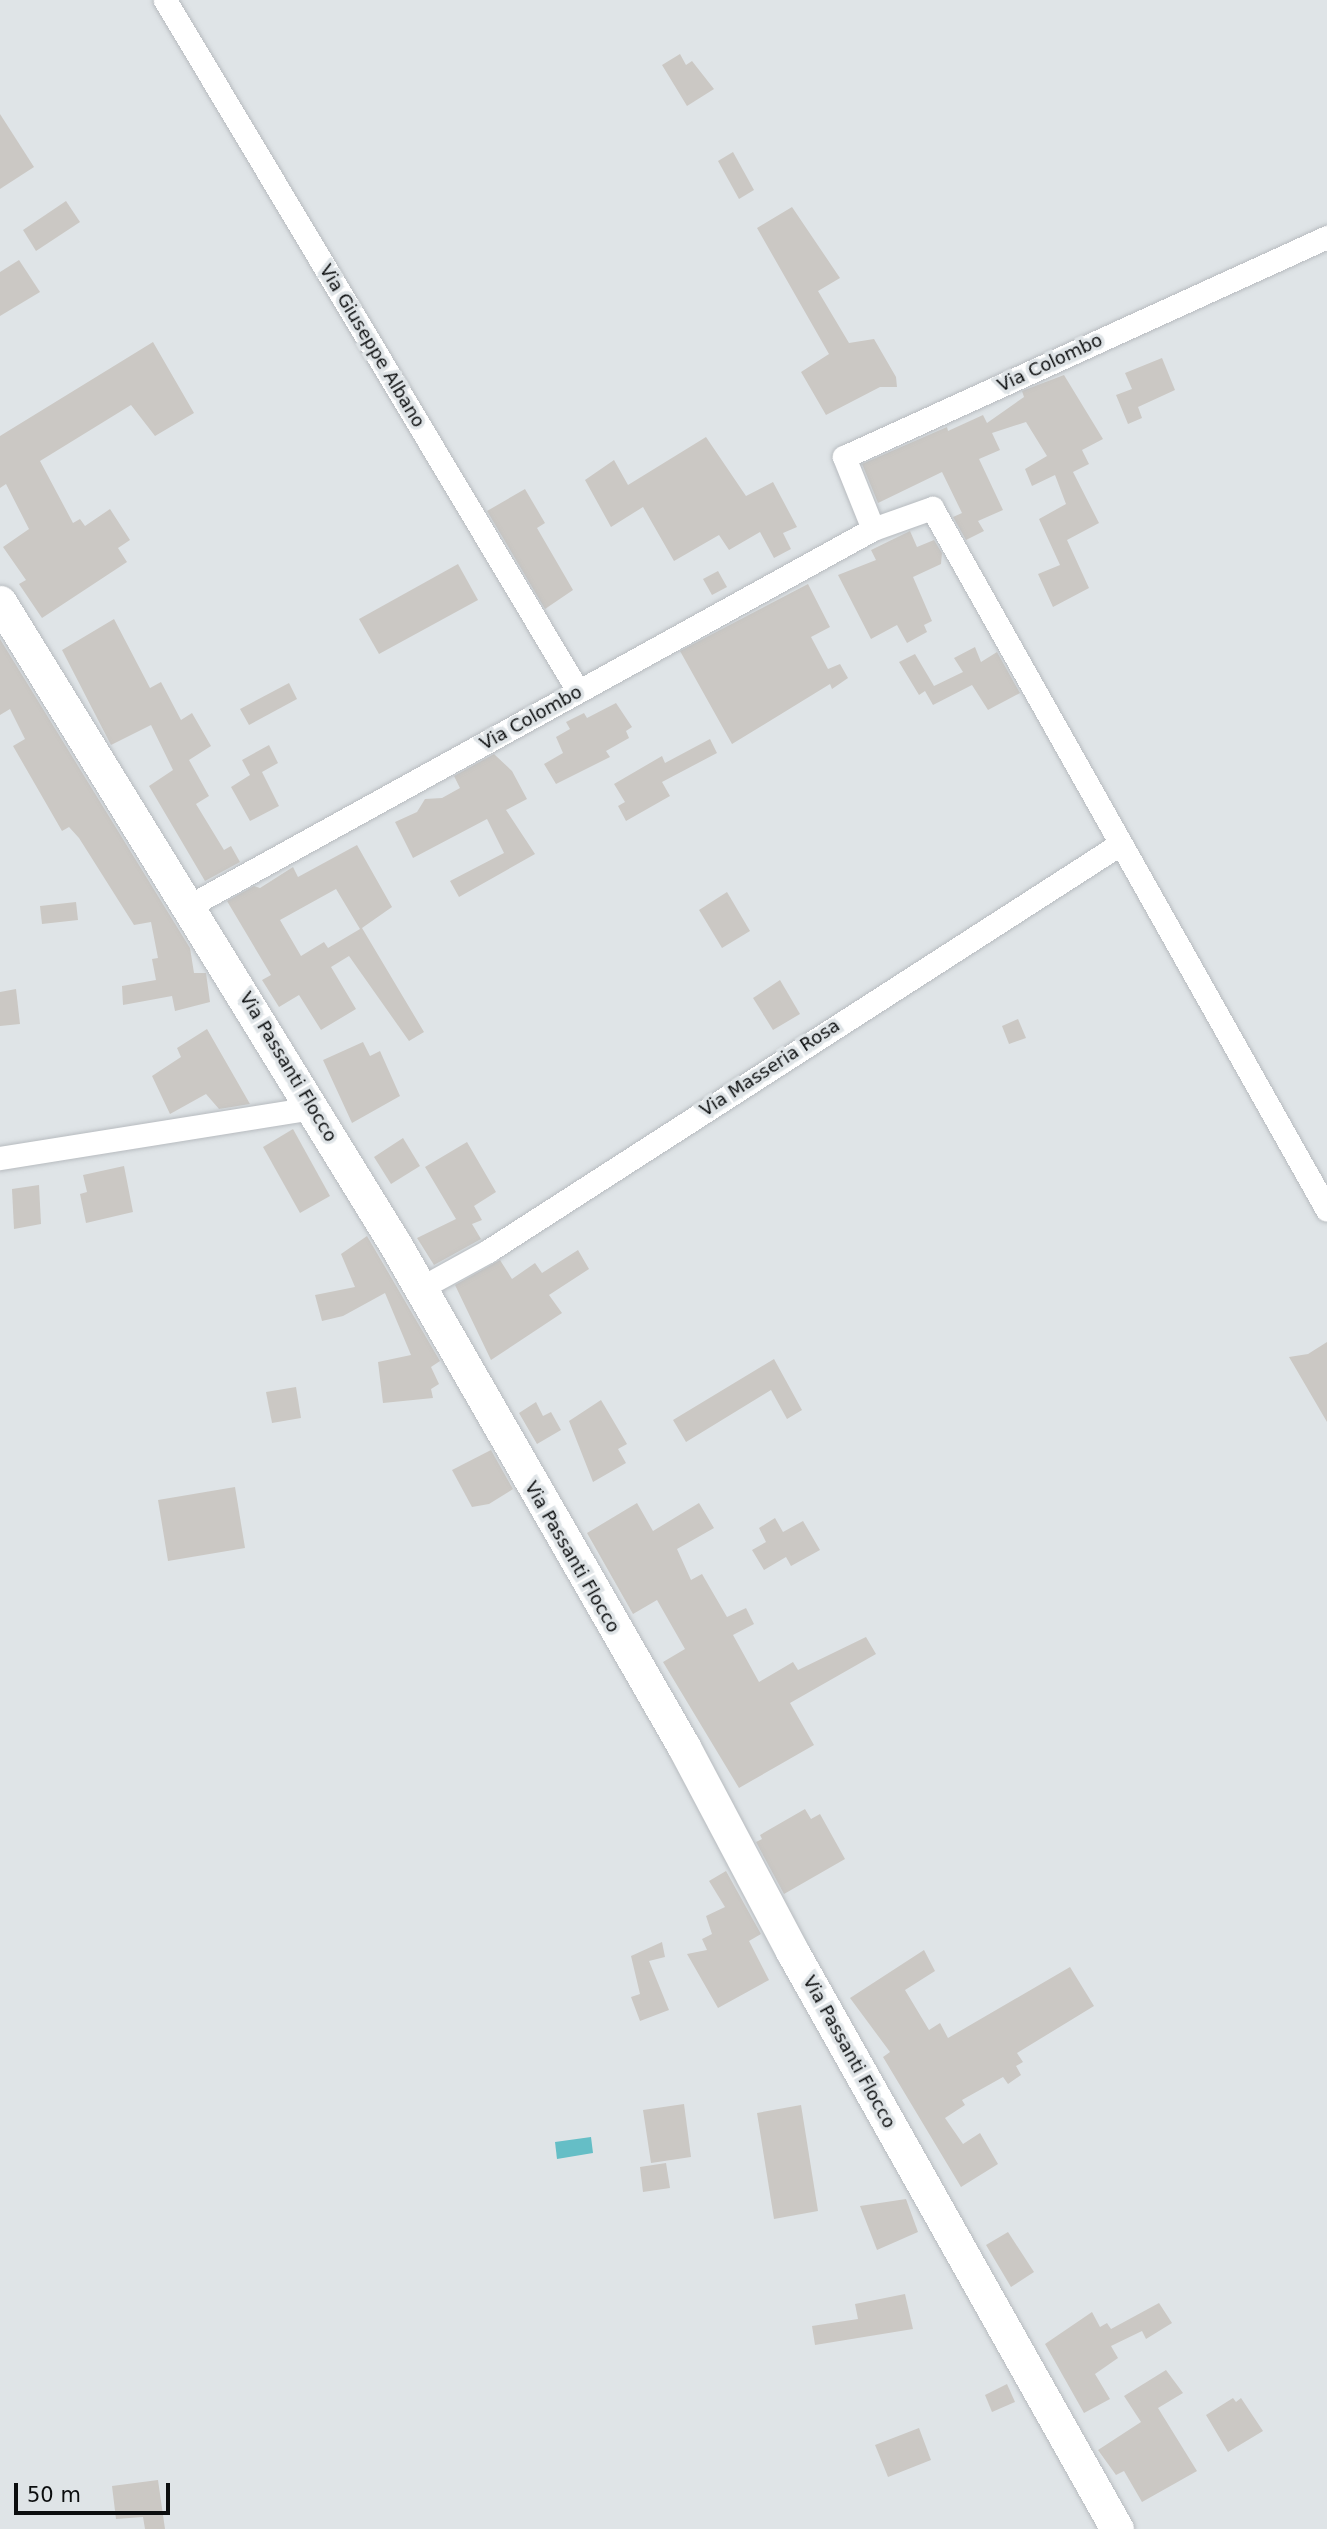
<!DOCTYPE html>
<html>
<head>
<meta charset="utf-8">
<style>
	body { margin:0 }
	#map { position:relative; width:1327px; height:2529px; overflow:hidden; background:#dfe4e7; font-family:"DejaVu Sans",sans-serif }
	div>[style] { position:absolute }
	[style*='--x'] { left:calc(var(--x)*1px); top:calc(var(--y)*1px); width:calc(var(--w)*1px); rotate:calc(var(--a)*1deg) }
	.water>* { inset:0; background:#65bec6 }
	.building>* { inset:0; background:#cbc8c4 }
	.roads { filter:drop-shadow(0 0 2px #b7bbbf) drop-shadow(0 0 2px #b7bbbf) }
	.minor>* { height:23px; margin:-11.5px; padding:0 11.5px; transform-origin:11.5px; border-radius:11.5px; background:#fff }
	.secondary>* { height:33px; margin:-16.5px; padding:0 16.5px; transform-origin:16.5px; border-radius:16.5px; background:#fff }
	span { translate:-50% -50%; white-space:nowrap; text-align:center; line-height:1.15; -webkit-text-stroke:7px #dfe4e7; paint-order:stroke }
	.street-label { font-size:18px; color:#0c0e0f }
	.scale { position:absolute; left:14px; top:2483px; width:156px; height:32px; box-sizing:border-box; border:4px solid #0c0e0f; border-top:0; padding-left:9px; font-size:21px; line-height:24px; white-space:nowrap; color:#0c0e0f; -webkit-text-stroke:5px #dfe4e7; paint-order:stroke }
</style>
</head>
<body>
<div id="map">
	<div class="water">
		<i style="clip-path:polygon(591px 2137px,593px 2153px,557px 2159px,555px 2142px)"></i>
	</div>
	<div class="building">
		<i style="clip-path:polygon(680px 54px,686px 65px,692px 61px,714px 89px,687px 106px,662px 65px)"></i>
		<i style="clip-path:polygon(0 114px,34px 167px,0 189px)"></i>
		<i style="clip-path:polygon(733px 152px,754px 190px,739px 199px,718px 161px)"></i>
		<i style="clip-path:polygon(66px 201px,80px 222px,36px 251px,23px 230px)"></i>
		<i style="clip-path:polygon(792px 207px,840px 278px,818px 291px,849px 343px,874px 339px,896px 377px,897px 387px,880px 387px,826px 415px,801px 372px,829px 354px,757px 228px)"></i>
		<i style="clip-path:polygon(19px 260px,40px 292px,0 316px,0 272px)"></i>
		<i style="clip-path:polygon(153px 342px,194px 413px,155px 436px,131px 405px,40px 461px,73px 523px,80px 519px,85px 526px,110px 509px,130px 540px,118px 548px,127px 562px,42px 618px,19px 584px,26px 580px,3px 547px,29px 529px,6px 484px,0 488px,0 436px)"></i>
		<i style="clip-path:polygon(1162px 358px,1175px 390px,1138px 407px,1142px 418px,1128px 424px,1116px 395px,1132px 389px,1125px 373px)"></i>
		<i style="clip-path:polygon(1064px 375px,1103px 439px,1082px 450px,1089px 464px,1073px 472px,1099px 523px,1067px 540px,1089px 588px,1053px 607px,1038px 574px,1060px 565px,1039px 519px,1066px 504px,1055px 475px,1032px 486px,1025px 469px,1047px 456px,1026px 422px,992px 433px,1000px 450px,979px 459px,1003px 510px,978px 521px,984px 531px,966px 540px,953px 517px,962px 513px,942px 472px,878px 503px,862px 464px,947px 427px,948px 431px,983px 415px,987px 423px,1024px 397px,1022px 391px)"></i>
		<i style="clip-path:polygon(706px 437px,746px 496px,773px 482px,797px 527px,783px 533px,791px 549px,774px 558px,760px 532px,729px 550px,719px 535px,674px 561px,643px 507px,611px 527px,585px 480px,614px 460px,628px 485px)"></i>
		<i style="clip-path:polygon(525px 489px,545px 523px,537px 528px,573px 590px,545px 609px,487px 511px)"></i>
		<i style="clip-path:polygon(910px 531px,917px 547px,934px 540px,942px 553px,941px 564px,913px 577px,932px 621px,924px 625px,927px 632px,907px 643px,897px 625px,871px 639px,838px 575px,876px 560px,871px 550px)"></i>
		<i style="clip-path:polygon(458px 564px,478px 600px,379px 654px,359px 619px)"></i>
		<i style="clip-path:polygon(718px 571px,727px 587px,712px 595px,703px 579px)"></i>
		<i style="clip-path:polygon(808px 584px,830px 627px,811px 637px,828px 669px,840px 664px,848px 678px,832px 689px,830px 684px,732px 744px,680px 651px)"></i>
		<i style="clip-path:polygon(114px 619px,150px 688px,161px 682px,181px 720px,192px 713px,211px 746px,189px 760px,209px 796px,196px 804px,224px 850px,231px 846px,240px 862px,205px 881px,149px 786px,173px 770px,151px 725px,111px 745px,62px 650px)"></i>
		<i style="clip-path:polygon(0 639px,190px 948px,194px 973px,206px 973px,210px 1002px,175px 1011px,172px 996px,123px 1005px,122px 986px,156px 980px,152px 959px,158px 958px,151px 922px,134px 925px,79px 838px,69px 827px,62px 831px,13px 746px,25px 739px,10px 709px,0 715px)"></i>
		<i style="clip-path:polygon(975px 647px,981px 662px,997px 652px,1020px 693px,988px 710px,972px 685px,933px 705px,925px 691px,919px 695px,899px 662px,915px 654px,934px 686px,963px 672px,954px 658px)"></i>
		<i style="clip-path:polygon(289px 683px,297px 699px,249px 725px,240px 709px)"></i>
		<i style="clip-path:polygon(616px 703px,632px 727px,626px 731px,629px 738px,606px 751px,610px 757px,556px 784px,544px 764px,563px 753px,556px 737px,570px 729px,566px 722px,584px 713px,587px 718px)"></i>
		<i style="clip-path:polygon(710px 739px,717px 753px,662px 782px,670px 796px,626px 821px,618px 806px,625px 802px,614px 784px,662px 756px,665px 763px)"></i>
		<i style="clip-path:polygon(269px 745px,278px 763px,262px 772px,279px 806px,250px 821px,231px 787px,250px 775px,242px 760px)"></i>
		<i style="clip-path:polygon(494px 754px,512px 771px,527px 799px,506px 810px,535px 854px,459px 897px,450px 881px,504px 853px,487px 819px,413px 858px,395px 822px,417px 812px,425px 799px,442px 798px,460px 788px,454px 776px)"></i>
		<i style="clip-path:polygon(evenodd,357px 845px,392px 907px,362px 928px,424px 1032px,409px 1041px,349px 956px,331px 967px,356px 1009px,321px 1030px,299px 995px,279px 1007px,262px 980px,271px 975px,227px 901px,254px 886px,260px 888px,293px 867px,298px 877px,357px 845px,336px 889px,360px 929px,328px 948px,324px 942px,301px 956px,280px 920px,336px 889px)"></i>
		<i style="clip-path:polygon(727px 892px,750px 931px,722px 948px,699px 910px)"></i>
		<i style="clip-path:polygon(76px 902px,78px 920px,42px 924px,40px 906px)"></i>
		<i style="clip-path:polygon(780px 980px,800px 1014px,773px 1030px,753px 998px)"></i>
		<i style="clip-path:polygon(16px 989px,20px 1024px,0 1026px,0 992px)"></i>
		<i style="clip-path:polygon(1018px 1019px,1026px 1038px,1009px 1044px,1002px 1026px)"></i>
		<i style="clip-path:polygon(207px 1029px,250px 1104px,219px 1109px,206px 1094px,170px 1114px,152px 1076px,181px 1057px,177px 1048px)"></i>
		<i style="clip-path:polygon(363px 1042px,370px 1056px,380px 1051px,400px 1096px,352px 1123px,323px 1060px)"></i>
		<i style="clip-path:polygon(293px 1129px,330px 1196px,300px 1213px,263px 1147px)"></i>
		<i style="clip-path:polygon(403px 1138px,420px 1166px,391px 1184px,374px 1157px)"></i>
		<i style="clip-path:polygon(467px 1142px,496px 1192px,474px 1206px,482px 1220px,472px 1224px,481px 1239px,434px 1265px,417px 1238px,456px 1219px,425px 1167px)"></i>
		<i style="clip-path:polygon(124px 1166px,133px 1212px,86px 1223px,80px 1194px,87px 1192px,83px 1175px)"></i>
		<i style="clip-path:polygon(39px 1185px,41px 1224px,14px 1229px,12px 1189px)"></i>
		<i style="clip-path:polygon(367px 1236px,440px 1361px,431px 1367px,439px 1384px,431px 1389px,433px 1398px,383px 1403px,378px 1362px,411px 1355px,385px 1293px,343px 1316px,322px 1321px,315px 1295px,355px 1287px,341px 1254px)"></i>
		<i style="clip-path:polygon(578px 1250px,589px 1269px,549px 1295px,562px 1313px,491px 1360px,455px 1285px,500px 1260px,512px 1279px,535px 1263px,542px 1273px)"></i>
		<i style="clip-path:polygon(1327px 1342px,1327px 1422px,1289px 1357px,1308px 1354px)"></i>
		<i style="clip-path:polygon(774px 1359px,802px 1410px,787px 1419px,771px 1390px,686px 1442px,673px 1420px)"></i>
		<i style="clip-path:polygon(296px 1387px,301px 1418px,272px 1423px,266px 1392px)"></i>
		<i style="clip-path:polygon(601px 1400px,627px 1444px,618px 1449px,626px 1463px,593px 1482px,569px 1421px)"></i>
		<i style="clip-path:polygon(536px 1402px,543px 1416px,551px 1412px,561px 1430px,537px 1444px,519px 1413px)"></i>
		<i style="clip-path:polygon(491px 1450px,513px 1489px,489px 1504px,472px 1507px,452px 1470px)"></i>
		<i style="clip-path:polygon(235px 1487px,245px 1548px,168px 1561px,158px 1500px)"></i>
		<i style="clip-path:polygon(637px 1503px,653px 1531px,699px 1503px,714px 1528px,677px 1549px,691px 1580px,702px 1574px,727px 1617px,746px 1608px,754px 1624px,733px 1635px,759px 1682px,793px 1662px,798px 1670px,866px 1637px,876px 1654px,790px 1703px,814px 1745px,739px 1788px,663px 1662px,685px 1649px,657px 1600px,633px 1614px,587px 1533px)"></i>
		<i style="clip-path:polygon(775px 1518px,783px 1532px,803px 1521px,820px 1550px,791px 1566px,786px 1557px,764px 1570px,752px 1550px,766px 1542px,759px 1528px)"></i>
		<i style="clip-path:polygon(805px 1809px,811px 1819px,820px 1814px,845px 1859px,784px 1894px,756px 1842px,762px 1839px,760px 1835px)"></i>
		<i style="clip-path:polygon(726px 1871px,761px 1934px,749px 1941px,769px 1980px,718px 2008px,687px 1954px,707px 1950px,702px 1939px,712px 1934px,706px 1916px,725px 1907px,709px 1881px)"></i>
		<i style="clip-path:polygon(662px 1942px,665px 1957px,649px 1961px,669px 2010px,640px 2021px,631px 1997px,640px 1994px,631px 1956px)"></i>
		<i style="clip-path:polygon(924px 1950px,935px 1971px,905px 1990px,929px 2030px,940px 2023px,948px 2038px,1070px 1967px,1094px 2006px,1017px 2053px,1023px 2062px,1016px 2066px,1021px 2075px,1008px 2084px,1003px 2077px,962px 2100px,965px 2105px,945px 2118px,963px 2144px,980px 2133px,998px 2164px,961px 2187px,883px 2057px,890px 2052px,850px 1998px)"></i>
		<i style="clip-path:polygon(684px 2104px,691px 2157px,651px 2163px,643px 2110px)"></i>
		<i style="clip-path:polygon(801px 2105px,818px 2211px,774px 2219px,757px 2113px)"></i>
		<i style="clip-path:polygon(666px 2163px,670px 2188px,643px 2192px,640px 2167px)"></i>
		<i style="clip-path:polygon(906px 2199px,918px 2232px,877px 2250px,860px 2206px)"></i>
		<i style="clip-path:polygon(1008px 2232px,1034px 2272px,1011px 2287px,986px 2245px)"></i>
		<i style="clip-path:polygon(905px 2294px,913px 2329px,815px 2345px,812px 2326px,858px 2319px,855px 2304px)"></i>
		<i style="clip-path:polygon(1159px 2303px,1172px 2323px,1146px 2339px,1142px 2331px,1111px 2346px,1118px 2358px,1095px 2374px,1110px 2399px,1084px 2413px,1045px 2344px,1092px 2312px,1100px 2327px,1107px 2323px,1111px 2329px)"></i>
		<i style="clip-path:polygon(1166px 2370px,1183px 2393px,1158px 2408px,1197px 2471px,1142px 2502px,1124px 2471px,1116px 2475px,1098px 2450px,1141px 2422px,1124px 2396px)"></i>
		<i style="clip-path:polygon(1007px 2384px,1015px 2402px,992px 2412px,985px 2395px)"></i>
		<i style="clip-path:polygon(1233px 2398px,1236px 2402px,1241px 2398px,1263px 2431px,1228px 2452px,1206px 2415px)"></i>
		<i style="clip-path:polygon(919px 2428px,931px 2460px,888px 2477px,875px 2445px)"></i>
		<i style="clip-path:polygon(158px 2480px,165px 2529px,145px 2529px,143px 2517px,116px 2519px,112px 2486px)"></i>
	</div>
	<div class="roads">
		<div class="minor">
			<i style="--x:165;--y:0;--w:805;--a:59.13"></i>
			<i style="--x:873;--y:529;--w:63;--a:-19.6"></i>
			<i style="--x:932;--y:508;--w:805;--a:60.63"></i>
			<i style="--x:189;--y:906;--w:781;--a:-28.86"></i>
			<i style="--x:873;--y:529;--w:78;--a:-111.9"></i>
			<i style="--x:844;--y:457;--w:531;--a:-24.49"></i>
			<i style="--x:0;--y:1158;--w:315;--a:-9.1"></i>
			<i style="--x:419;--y:1289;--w:79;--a:-28.8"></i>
			<i style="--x:488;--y:1251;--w:752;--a:-32.78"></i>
		</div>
		<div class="secondary">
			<i style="--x:0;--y:602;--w:754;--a:58.4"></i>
			<i style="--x:395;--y:1244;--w:580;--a:60.12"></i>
			<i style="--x:684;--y:1747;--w:231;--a:62.1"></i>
			<i style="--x:792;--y:1951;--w:663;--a:60.65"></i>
		</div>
	</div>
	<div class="street-label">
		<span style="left:372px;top:346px;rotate:59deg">Via Giuseppe Albano</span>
		<span style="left:1050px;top:363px;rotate:-25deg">Via Colombo</span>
		<span style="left:531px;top:718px;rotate:-29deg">Via Colombo</span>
		<span style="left:288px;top:1067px;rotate:59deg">Via Passanti Flocco</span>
		<span style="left:770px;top:1068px;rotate:-33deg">Via Masseria Rosa</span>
		<span style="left:572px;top:1557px;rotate:60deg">Via Passanti Flocco</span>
		<span style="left:849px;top:2052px;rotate:61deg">Via Passanti Flocco</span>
	</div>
	<div class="scale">50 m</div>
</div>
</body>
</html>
